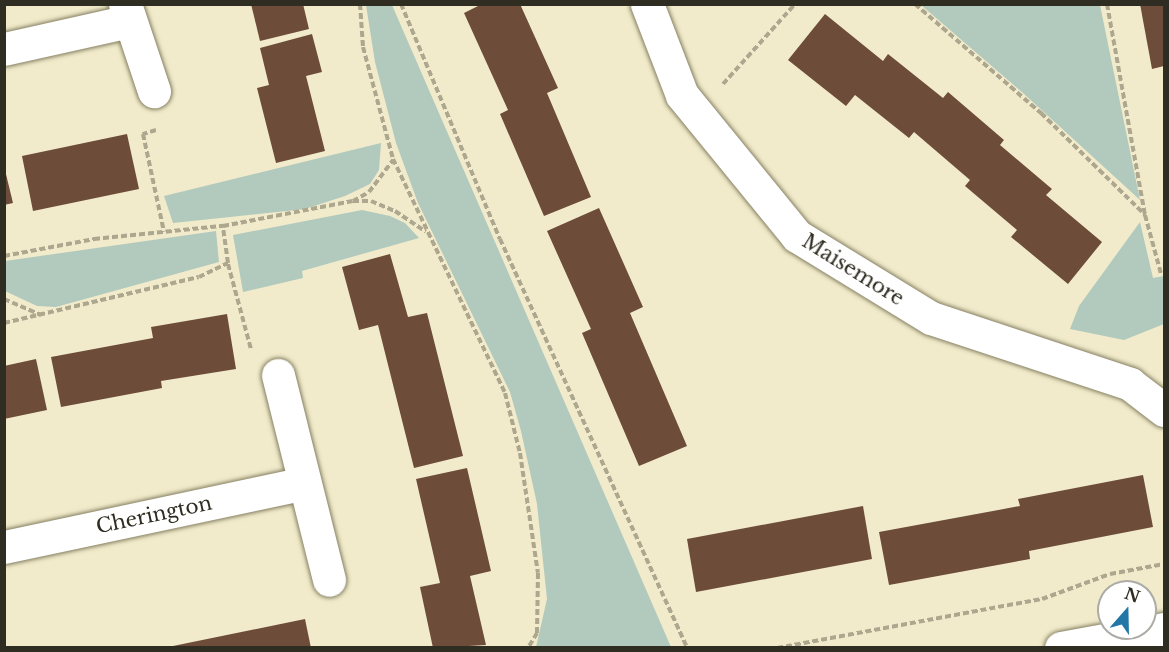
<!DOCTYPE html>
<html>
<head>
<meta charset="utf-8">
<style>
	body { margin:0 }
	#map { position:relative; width:1169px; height:652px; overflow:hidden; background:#f1ebcb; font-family:"Libre Baskerville",serif }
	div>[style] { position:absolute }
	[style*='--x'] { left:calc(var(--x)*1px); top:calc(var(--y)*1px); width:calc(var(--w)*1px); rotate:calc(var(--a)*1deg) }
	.green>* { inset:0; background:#b1cabd }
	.building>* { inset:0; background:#6d4c39 }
	.path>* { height:4px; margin-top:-2px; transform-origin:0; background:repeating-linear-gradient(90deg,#aca78e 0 6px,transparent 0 9px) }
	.roads { filter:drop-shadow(0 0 2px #868063) drop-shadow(0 0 2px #868063) }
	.minor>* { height:33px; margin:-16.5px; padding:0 16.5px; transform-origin:16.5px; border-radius:16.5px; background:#fff }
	span { translate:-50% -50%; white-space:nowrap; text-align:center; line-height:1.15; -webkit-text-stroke:6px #fff; paint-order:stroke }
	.street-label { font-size:20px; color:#2f2d21 }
	.frame { position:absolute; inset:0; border:6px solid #2f2d21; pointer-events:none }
	.north { position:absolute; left:1097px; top:580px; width:60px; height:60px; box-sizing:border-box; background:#fff; border:2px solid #acaba6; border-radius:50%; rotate:20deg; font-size:16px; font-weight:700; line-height:24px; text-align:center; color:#2f2d21 }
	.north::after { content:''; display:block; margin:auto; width:21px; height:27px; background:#2377a7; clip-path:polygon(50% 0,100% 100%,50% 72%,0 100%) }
</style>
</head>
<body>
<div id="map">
	<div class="green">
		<i style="clip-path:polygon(366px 5px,392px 5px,671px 647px,536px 647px,547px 599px,537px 504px,521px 431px,510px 392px,418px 203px,396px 143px,375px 62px)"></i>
		<i style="clip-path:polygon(921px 5px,1100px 5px,1140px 200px,1023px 93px)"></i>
		<i style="clip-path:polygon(381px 143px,379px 170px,370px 184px,345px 196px,305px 209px,173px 223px,164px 196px)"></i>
		<i style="clip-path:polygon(362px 210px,390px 216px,405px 223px,419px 238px,302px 271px,303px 278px,243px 292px,233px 235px)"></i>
		<i style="clip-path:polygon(1140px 222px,1153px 278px,1164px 276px,1164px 324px,1124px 340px,1070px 329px,1079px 306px)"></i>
		<i style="clip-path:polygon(216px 231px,219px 262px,56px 307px,37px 306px,5px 291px,5px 261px)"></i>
	</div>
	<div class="building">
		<i style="clip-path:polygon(251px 4px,303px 4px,309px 29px,260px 41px)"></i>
		<i style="clip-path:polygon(482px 4px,520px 4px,558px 88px,547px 93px,591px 197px,544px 216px,500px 114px,508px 110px,464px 13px)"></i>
		<i style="clip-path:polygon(1140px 4px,1164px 4px,1164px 66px,1152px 69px)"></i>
		<i style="clip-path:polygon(825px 14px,883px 61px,888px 54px,943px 98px,948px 92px,1004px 140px,1000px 145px,1052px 189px,1046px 195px,1102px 242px,1068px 284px,1011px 237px,1017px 230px,965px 186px,970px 180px,914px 132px,909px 138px,855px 95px,846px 106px,788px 60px)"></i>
		<i style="clip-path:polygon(312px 34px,322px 72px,306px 76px,325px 151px,276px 163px,257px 88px,269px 85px,260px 48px)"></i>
		<i style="clip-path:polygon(127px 134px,139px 189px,33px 211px,22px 156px)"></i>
		<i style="clip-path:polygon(4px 166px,13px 203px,4px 205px)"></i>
		<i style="clip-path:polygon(599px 208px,643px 307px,630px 313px,687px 446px,639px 466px,582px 333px,591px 329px,547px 231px)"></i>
		<i style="clip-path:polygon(390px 254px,408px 317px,427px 313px,463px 456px,414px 468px,378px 325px,359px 330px,342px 267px)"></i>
		<i style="clip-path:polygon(227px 314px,236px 369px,161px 381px,162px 388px,61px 407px,51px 357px,153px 338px,151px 327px)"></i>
		<i style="clip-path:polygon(36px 359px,47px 410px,4px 419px,4px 366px)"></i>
		<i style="clip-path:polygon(467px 468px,491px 571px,470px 576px,486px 645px,433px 648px,420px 587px,440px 583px,416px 479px)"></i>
		<i style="clip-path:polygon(1143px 475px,1153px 527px,1029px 551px,1030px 559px,889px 585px,879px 532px,1020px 506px,1018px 499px)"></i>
		<i style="clip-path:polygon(863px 506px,872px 559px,696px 592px,687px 539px)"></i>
		<i style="clip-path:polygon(305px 619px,311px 648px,173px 648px,173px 646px)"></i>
	</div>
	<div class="path">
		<i style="--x:360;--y:4;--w:43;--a:86"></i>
		<i style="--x:363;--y:47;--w:116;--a:75"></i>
		<i style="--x:393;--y:159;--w:259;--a:64.4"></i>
		<i style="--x:505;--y:393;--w:62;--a:76"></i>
		<i style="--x:520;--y:453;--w:121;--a:81.5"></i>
		<i style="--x:538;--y:573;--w:60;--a:91"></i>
		<i style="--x:537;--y:633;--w:17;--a:121"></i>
		<i style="--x:401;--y:4;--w:255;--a:67.2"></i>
		<i style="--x:500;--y:239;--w:450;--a:65.4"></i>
		<i style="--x:915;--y:4;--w:167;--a:40.9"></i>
		<i style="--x:1041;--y:113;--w:146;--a:44.4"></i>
		<i style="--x:1107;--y:4;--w:214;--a:79.8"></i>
		<i style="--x:1145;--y:215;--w:61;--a:74.8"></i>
		<i style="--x:723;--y:84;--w:108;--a:-48"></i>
		<i style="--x:156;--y:130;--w:14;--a:163"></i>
		<i style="--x:143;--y:134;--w:100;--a:77.9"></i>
		<i style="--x:353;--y:201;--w:18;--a:-29"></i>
		<i style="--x:369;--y:192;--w:40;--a:-53"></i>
		<i style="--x:4;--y:256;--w:92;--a:-10.7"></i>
		<i style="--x:94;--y:239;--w:130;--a:-5.8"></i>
		<i style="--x:223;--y:226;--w:132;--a:-10.9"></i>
		<i style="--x:353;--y:201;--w:18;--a:0"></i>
		<i style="--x:371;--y:201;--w:26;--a:23"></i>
		<i style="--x:395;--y:211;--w:37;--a:34"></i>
		<i style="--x:228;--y:264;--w:88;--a:74.9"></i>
		<i style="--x:4;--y:299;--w:40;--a:23.4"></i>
		<i style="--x:4;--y:323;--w:200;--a:-13.3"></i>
		<i style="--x:199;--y:277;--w:32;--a:-26"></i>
		<i style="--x:228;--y:263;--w:37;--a:-98"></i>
		<i style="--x:777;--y:648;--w:269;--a:-10.5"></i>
		<i style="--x:1042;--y:599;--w:72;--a:-20.2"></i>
		<i style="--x:1110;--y:574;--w:55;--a:-10.5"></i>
	</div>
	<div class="roads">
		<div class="minor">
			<i style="--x:125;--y:4;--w:92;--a:71.6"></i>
			<i style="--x:647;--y:4;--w:97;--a:69"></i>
			<i style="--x:682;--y:95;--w:182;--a:50.8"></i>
			<i style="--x:797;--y:236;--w:157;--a:31.5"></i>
			<i style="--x:931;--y:318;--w:210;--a:18.3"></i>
			<i style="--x:1130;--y:384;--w:43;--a:37.4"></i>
			<i style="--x:4;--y:49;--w:128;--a:-12.6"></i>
			<i style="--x:278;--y:375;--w:211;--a:76"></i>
			<i style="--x:4;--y:547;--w:307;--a:-12"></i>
			<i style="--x:1061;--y:648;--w:105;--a:-10.5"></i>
		</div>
	</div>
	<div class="street-label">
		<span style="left:853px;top:270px;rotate:32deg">Maisemore</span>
		<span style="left:154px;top:515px;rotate:-12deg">Cherington</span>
	</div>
	<div class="frame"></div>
	<div class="north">N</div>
</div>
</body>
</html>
